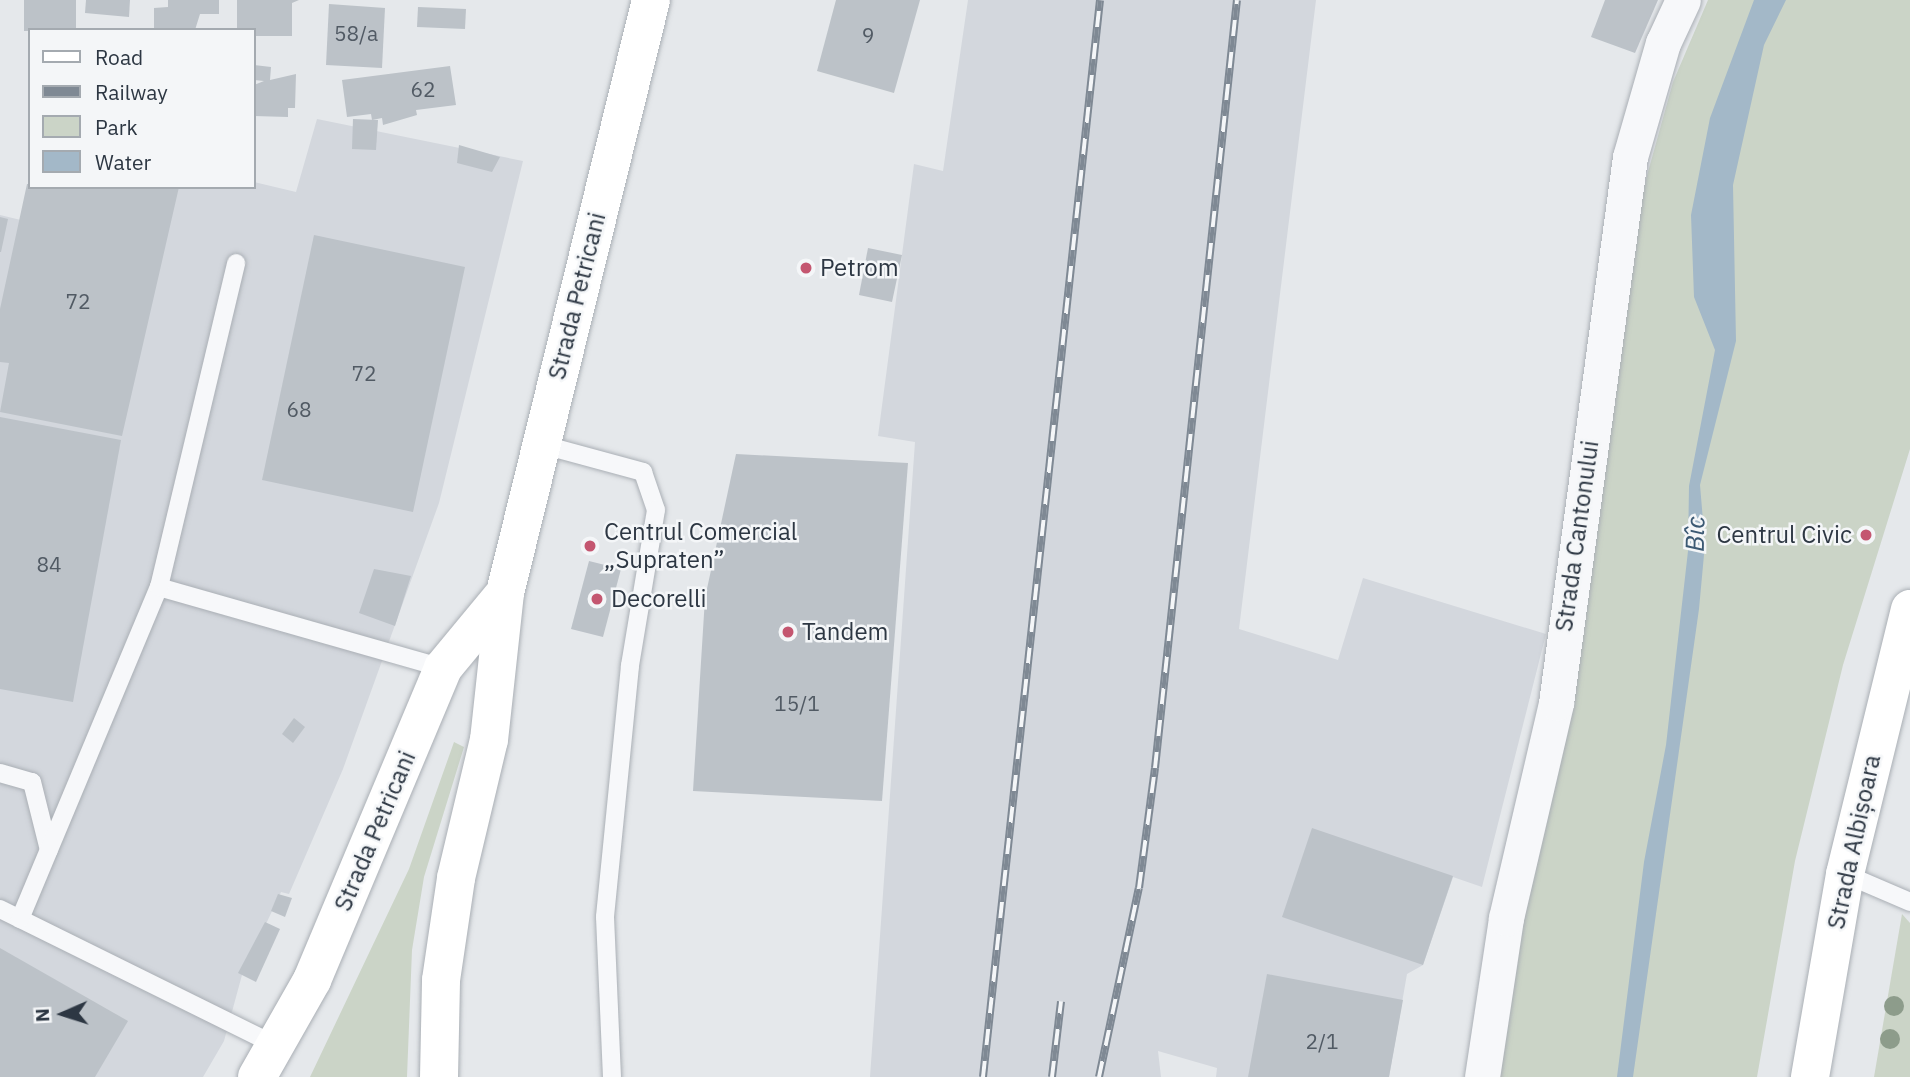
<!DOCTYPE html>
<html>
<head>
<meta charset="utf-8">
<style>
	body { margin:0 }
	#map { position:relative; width:1910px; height:1077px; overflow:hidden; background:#e5e8eb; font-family:"IBM Plex Sans",sans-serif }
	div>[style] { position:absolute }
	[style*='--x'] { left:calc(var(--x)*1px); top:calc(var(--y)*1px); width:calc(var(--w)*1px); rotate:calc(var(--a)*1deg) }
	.built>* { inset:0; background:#d3d7dd }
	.green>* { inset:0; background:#cbd4c7 }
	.water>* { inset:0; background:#a3b8c8 }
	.building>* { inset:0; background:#bcc2c8 }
	.roads { filter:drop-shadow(0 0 2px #aaafb5) drop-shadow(0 0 2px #aaafb5) }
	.lane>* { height:18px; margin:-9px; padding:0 9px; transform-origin:9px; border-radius:9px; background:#f7f8fa }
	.street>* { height:35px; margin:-17.5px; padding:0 17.5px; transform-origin:17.5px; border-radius:17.5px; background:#f7f8fa }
	.primary>* { height:38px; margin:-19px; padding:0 19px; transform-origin:19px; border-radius:19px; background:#fff }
	.rail>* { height:8px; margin-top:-4px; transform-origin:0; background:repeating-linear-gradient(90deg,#f4f6f8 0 16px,#7f8994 0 32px); box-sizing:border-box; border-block:2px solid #7f8994 }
	.trees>* { width:20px; height:20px; margin:-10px; border-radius:50%; background:#8d9c8b }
	.dots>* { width:19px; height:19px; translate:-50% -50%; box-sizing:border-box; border:4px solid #f4f6f8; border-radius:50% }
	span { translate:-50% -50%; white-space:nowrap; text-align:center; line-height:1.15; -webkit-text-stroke:5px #f4f6f8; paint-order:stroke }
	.number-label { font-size:21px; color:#515a64 }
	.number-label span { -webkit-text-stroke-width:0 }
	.poi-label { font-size:24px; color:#2d3743 }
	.left { translate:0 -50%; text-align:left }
	.right { translate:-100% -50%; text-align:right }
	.street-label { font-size:24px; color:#2d3743 }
	.water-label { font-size:26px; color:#3b5973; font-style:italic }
	.legend { position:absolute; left:28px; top:28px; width:228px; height:161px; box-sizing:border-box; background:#f4f6f8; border:2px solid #a4aab0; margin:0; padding:9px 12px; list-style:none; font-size:21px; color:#2d3743 }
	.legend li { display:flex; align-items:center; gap:14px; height:35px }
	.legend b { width:35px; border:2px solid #a4aab0 }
	.north { position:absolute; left:28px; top:979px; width:70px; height:70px; -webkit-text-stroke:5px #f4f6f8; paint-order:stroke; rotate:267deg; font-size:19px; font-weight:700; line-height:28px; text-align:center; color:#2d3743 }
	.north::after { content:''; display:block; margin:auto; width:24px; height:32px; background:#2d3743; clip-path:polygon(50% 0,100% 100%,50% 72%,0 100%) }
</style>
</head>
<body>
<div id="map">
	<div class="built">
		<i style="clip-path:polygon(968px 0,1316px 0,1239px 629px,1338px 660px,1363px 578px,1546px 634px,1482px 887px,1453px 877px,1423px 965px,1407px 974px,1389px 1077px,1216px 1077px,1217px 1068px,1158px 1051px,1161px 1077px,870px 1077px,915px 442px,878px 436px,914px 164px,943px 171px)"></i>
		<i style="clip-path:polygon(317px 119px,523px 161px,439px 503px,343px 769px,289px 894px,281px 892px,242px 975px,224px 1041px,203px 1077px,0 1077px,0 215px,25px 221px,33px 187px,254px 187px,254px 182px,296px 192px)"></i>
	</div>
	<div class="green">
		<i style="clip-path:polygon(1708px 0,1910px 0,1910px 449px,1843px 665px,1795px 861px,1757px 1077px,1494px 1077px,1631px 233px,1673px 82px)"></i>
		<i style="clip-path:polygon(454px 742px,464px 747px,424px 877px,412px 950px,407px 1077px,310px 1077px,409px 869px)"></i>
		<i style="clip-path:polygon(1902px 914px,1910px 923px,1910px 1077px,1874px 1077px)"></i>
	</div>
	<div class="water">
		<i style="clip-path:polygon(1754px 0,1786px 0,1764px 45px,1733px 185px,1736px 341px,1700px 485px,1705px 544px,1699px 609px,1633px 1077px,1617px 1077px,1644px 862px,1666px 745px,1688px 551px,1689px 486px,1715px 350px,1694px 297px,1691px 215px,1710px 118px)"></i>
	</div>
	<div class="building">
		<i style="clip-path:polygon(24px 0,76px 0,76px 30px,24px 31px)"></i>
		<i style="clip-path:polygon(86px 0,130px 0,129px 17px,85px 13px)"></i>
		<i style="clip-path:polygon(168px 0,219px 0,219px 14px,200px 14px,195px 30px,154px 30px,154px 8px,168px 7px)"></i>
		<i style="clip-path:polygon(237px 0,299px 0,292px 3px,292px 36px,254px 36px,254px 30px,237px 30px)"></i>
		<i style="clip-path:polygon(836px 0,920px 0,894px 93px,817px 71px)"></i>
		<i style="clip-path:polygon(1605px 0,1658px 0,1635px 53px,1591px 37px)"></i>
		<i style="clip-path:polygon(329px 4px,385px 8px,382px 68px,326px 65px)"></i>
		<i style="clip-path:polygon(418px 7px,466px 9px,465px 29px,417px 27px)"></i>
		<i style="clip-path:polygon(254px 65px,271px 67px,270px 80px,296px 74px,295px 108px,288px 108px,288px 117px,254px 116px,254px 85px,264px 81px,254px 80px)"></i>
		<i style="clip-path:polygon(450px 66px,456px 105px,416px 110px,417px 115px,383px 125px,382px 118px,372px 120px,371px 114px,347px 117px,342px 80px)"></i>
		<i style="clip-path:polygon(353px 119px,378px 120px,376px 150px,352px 149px)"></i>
		<i style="clip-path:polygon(459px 145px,500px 157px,492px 172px,457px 163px)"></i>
		<i style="clip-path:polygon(27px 184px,179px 187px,122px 436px,0 412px,9px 363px,0 362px,0 309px)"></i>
		<i style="clip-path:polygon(0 217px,8px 219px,1px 252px,0 252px)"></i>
		<i style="clip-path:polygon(314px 235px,465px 267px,413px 512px,262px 480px)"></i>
		<i style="clip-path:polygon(868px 248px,902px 255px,892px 302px,859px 295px)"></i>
		<i style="clip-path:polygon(0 417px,121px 440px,73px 702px,0 689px)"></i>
		<i style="clip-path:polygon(736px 454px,908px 463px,882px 801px,693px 791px,705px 598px)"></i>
		<i style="clip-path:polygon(589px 561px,621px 569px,603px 637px,571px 629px)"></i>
		<i style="clip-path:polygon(374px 569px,411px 576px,395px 626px,359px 613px)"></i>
		<i style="clip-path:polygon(294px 718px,305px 727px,293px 743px,282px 734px)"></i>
		<i style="clip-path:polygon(1312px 828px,1453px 876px,1423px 965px,1282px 917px)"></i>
		<i style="clip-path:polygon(278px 894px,292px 898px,285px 917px,271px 911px)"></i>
		<i style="clip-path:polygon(265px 922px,280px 929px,256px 982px,238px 973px)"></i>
		<i style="clip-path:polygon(0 948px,128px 1021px,95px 1077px,0 1077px)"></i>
		<i style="clip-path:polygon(1267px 974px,1403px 1000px,1389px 1077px,1248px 1077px)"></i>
	</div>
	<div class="roads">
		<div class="lane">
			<i style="--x:540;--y:444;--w:107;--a:15.2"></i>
			<i style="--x:643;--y:472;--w:40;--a:71.1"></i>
			<i style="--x:656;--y:510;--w:158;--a:99.5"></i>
			<i style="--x:630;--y:666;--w:252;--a:95.7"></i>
			<i style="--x:605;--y:917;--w:160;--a:87.5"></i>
			<i style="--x:159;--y:587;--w:295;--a:15.9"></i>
			<i style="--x:0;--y:773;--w:33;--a:16"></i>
			<i style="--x:32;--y:782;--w:70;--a:76"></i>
			<i style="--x:1845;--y:874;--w:71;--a:23.3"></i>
			<i style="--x:0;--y:909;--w:307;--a:26.3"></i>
			<i style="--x:20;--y:919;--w:360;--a:-67.3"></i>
			<i style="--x:159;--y:587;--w:333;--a:-76.6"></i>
		</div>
		<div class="street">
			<i style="--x:1482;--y:1077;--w:161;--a:-81.4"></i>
			<i style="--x:1506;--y:918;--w:221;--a:-76.9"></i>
			<i style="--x:1556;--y:703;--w:551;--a:-82.28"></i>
			<i style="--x:1630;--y:157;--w:119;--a:-73.9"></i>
			<i style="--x:1663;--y:43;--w:47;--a:-65.1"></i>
		</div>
		<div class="primary">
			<i style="--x:257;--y:1077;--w:112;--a:-60.4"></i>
			<i style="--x:312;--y:980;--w:338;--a:-67.2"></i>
			<i style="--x:443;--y:668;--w:97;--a:-50.4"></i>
			<i style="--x:439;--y:1077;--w:97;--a:-88.8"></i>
			<i style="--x:441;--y:980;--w:103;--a:-81.6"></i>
			<i style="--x:456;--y:878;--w:142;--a:-76.6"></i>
			<i style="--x:489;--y:740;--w:148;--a:-83.8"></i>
			<i style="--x:505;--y:593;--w:611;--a:-76.17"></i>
			<i style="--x:1810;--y:1077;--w:206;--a:-80.2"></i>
			<i style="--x:1845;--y:874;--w:273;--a:-76.2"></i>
		</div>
	</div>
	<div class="rail">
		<i style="--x:983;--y:1077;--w:1083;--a:-83.8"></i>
		<i style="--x:1052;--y:1077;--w:76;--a:-83.2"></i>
		<i style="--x:1099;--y:1077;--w:193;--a:-78.1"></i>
		<i style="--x:1139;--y:888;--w:121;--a:-82.4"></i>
		<i style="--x:1155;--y:768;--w:772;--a:-83.91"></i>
	</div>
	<div class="trees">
		<i style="left:1894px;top:1006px"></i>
		<i style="left:1890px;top:1039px"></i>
	</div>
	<div class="dots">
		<i style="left:806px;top:268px;background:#c45670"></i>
		<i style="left:1866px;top:535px;background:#c45670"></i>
		<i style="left:590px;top:546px;background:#c45670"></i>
		<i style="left:597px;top:599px;background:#c45670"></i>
		<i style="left:788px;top:632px;background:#c45670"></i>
	</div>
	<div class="number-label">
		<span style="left:356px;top:33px">58/a</span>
		<span style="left:868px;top:35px">9</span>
		<span style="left:423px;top:89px">62</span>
		<span style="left:78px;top:301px">72</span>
		<span style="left:364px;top:373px">72</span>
		<span style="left:299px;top:409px">68</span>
		<span style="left:49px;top:564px">84</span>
		<span style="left:797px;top:703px">15/1</span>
		<span style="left:1322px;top:1041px">2/1</span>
	</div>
	<div class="poi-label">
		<span class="left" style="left:820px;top:268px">Petrom</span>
		<span class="left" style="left:604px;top:546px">Centrul Comercial<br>„Supraten”</span>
		<span class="right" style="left:1852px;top:535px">Centrul Civic</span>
		<span class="left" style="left:611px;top:599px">Decorelli</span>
		<span class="left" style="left:802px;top:632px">Tandem</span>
	</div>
	<div class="street-label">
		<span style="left:577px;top:296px;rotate:-76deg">Strada Petricani</span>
		<span style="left:1577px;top:536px;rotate:-82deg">Strada Cantonului</span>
		<span style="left:375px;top:831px;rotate:-67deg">Strada Petricani</span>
		<span style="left:1854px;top:842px;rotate:-78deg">Strada Albișoara</span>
	</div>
	<div class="water-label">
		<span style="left:1695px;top:534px;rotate:-89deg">Bîc</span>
	</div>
	<ul class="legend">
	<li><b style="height:9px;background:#fff"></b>Road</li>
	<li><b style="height:9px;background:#7f8994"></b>Railway</li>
	<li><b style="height:19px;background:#cbd4c7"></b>Park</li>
	<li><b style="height:19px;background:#a3b8c8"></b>Water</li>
	</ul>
	<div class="north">N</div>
</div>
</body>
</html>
